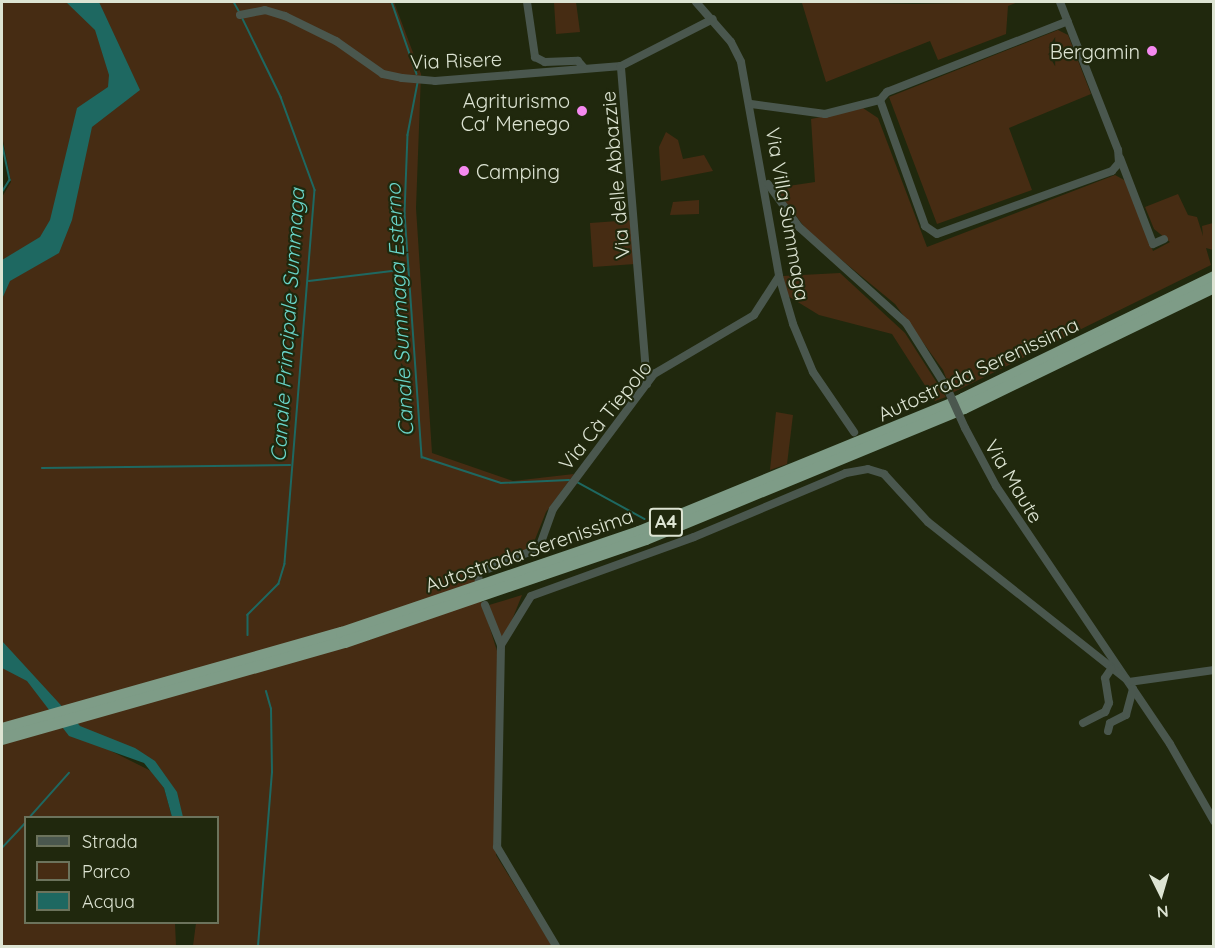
<!DOCTYPE html>
<html>
<head>
<meta charset="utf-8">
<style>
	body { margin:0 }
	#map { position:relative; width:1215px; height:948px; overflow:hidden; background:#20280d; font-family:Quicksand,sans-serif }
	div>[style] { position:absolute }
	[style*='--x'] { left:calc(var(--x)*1px); top:calc(var(--y)*1px); width:calc(var(--w)*1px); rotate:calc(var(--a)*1deg) }
	.green>* { inset:0; background:#462c13 }
	.water>* { inset:0; background:#1e6861 }
	.stream>* { height:1.5px; margin:-0.75px; padding:0 0.75px; transform-origin:0.75px; border-radius:0.75px; background:#1e6861 }
	.minor>* { height:8px; margin:-4px; padding:0 4px; transform-origin:4px; border-radius:4px; background:#4a574e }
	.highway>* { height:12px; margin:-6px; padding:0 6px; transform-origin:6px; border-radius:6px; background:#7e9c87 }
	.minor-bridge>* { height:8px; margin:-4px; padding:0 4px; transform-origin:4px; border-radius:4px; background:#4a574e }
	.dots>* { width:16px; height:16px; translate:-50% -50%; box-sizing:border-box; border:3px solid #20280d; border-radius:50% }
	span { translate:-50% -50%; white-space:nowrap; text-align:center; line-height:1.15; -webkit-text-stroke:4.5px #20280d; paint-order:stroke }
	.shield-label span { padding:2px 4px; background:#20280d; border:2px solid; border-radius:4px; -webkit-text-stroke-width:0 }
	.shield-label { font-size:18px; color:#dde4d3; font-weight:700 }
	.poi-label { font-size:20px; color:#dde4d3 }
	.right { translate:-100% -50%; text-align:right }
	.left { translate:0 -50%; text-align:left }
	.street-label { font-size:20px; color:#dde4d3 }
	.water-label { font-size:21px; color:#69d5c9; font-style:italic }
	.frame { position:absolute; inset:0; border:3px solid #dde4d3; pointer-events:none }
	.legend { position:absolute; left:24px; top:816px; width:195px; height:108px; box-sizing:border-box; background:#20280d; border:2px solid #6c735c; margin:0; padding:8px 10px; list-style:none; font-size:18px; color:#dde4d3 }
	.legend li { display:flex; align-items:center; gap:12px; height:30px }
	.legend b { width:30px; border:2px solid #6c735c }
	.north { position:absolute; left:1131px; top:864px; width:60px; height:60px; -webkit-text-stroke:4px #20280d; paint-order:stroke; rotate:175deg; font-size:16px; font-weight:700; line-height:24px; text-align:center; color:#dde4d3 }
	.north::after { content:''; display:block; margin:auto; width:21px; height:27px; background:#dde4d3; clip-path:polygon(50% 0,100% 100%,50% 72%,0 100%) }
</style>
</head>
<body>
<div id="map">
	<div class="green">
		<i style="clip-path:polygon(2px 2px,394px 2px,421px 74px,416px 208px,432px 453px,513px 481px,574px 474px,546px 512px,530px 552px,472px 571px,497px 651px,496px 855px,552px 946px,193px 946px,196px 923px,218px 922px,218px 818px,181px 817px,181px 812px,149px 762px,101px 746px,151px 771px,164px 788px,172px 817px,26px 818px,26px 922px,175px 923px,176px 946px,2px 946px,2px 197px,11px 182px,2px 136px)"></i>
		<i style="clip-path:polygon(554px 2px,576px 2px,580px 32px,556px 34px)"></i>
		<i style="clip-path:polygon(793px 2px,915px 4px,1018px 2px,1008px 6px,1006px 34px,938px 60px,930px 41px,826px 82px,802px 3px)"></i>
		<i style="clip-path:polygon(1058px 30px,1068px 35px,1091px 94px,1009px 128px,1032px 190px,937px 224px,889px 97px)"></i>
		<i style="clip-path:polygon(863px 108px,878px 118px,927px 247px,1115px 175px,1126px 181px,1153px 251px,1170px 242px,1154px 229px,1145px 207px,1178px 194px,1188px 215px,1197px 217px,1203px 236px,1202px 226px,1213px 223px,1213px 250px,1206px 248px,1211px 265px,952px 393px,943px 370px,895px 304px,809px 233px,775px 188px,815px 182px,811px 119px)"></i>
		<i style="clip-path:polygon(666px 132px,678px 140px,683px 159px,704px 155px,713px 171px,661px 181px,659px 147px)"></i>
		<i style="clip-path:polygon(699px 200px,699px 214px,670px 215px,673px 202px)"></i>
		<i style="clip-path:polygon(632px 220px,635px 264px,593px 267px,590px 223px)"></i>
		<i style="clip-path:polygon(840px 273px,905px 333px,946px 397px,935px 401px,892px 334px,819px 315px,788px 296px,783px 276px)"></i>
		<i style="clip-path:polygon(776px 412px,793px 415px,787px 464px,770px 470px)"></i>
		<i style="clip-path:polygon(522px 595px,506px 635px,500px 637px,489px 605px)"></i>
	</div>
	<div class="water">
		<i style="clip-path:polygon(66px 2px,99px 2px,140px 90px,92px 127px,72px 220px,59px 253px,10px 281px,2px 299px,2px 260px,40px 237px,50px 220px,77px 108px,108px 87px,109px 75px,95px 30px)"></i>
		<i style="clip-path:polygon(2px 641px,80px 726px,135px 748px,155px 761px,177px 792px,183px 817px,172px 817px,164px 788px,144px 763px,69px 736px,27px 681px,2px 668px)"></i>
	</div>
	<div class="stream">
		<i style="--x:234;--y:2;--w:10;--a:61"></i>
		<i style="--x:392;--y:2;--w:76;--a:70.9"></i>
		<i style="--x:243;--y:19;--w:87;--a:64"></i>
		<i style="--x:281;--y:97;--w:99;--a:69.9"></i>
		<i style="--x:315;--y:190;--w:375;--a:94.6"></i>
		<i style="--x:285;--y:564;--w:21;--a:107"></i>
		<i style="--x:279;--y:584;--w:44;--a:135"></i>
		<i style="--x:248;--y:615;--w:20;--a:90"></i>
		<i style="--x:418;--y:83;--w:53;--a:100.9"></i>
		<i style="--x:408;--y:135;--w:78;--a:92.2"></i>
		<i style="--x:405;--y:213;--w:245;--a:86"></i>
		<i style="--x:422;--y:457;--w:83;--a:18.2"></i>
		<i style="--x:501;--y:483;--w:68;--a:-2.5"></i>
		<i style="--x:2;--y:142;--w:39;--a:78"></i>
		<i style="--x:10;--y:180;--w:15;--a:122"></i>
		<i style="--x:309;--y:281;--w:100;--a:-6.9"></i>
		<i style="--x:42;--y:468;--w:248;--a:-0.7"></i>
		<i style="--x:577;--y:482;--w:77;--a:28.6"></i>
		<i style="--x:29;--y:818;--w:60;--a:-48.4"></i>
		<i style="--x:2;--y:848;--w:35;--a:-47"></i>
		<i style="--x:258;--y:946;--w:174;--a:-85.4"></i>
		<i style="--x:272;--y:773;--w:64;--a:-90.9"></i>
		<i style="--x:271;--y:709;--w:18;--a:-106"></i>
	</div>
	<div class="minor">
		<i style="--x:527;--y:2;--w:56;--a:81.7"></i>
		<i style="--x:535;--y:57;--w:11;--a:27"></i>
		<i style="--x:545;--y:62;--w:33;--a:-2"></i>
		<i style="--x:578;--y:61;--w:9;--a:49"></i>
		<i style="--x:696;--y:2;--w:53;--a:48.8"></i>
		<i style="--x:731;--y:42;--w:22;--a:63"></i>
		<i style="--x:741;--y:62;--w:217;--a:79.9"></i>
		<i style="--x:779;--y:276;--w:50;--a:73.7"></i>
		<i style="--x:793;--y:324;--w:52;--a:67.4"></i>
		<i style="--x:813;--y:372;--w:73;--a:55.7"></i>
		<i style="--x:240;--y:15;--w:25;--a:-11"></i>
		<i style="--x:265;--y:10;--w:21;--a:17"></i>
		<i style="--x:285;--y:16;--w:57;--a:26.1"></i>
		<i style="--x:336;--y:41;--w:57;--a:35.1"></i>
		<i style="--x:383;--y:74;--w:19;--a:12"></i>
		<i style="--x:402;--y:78;--w:33;--a:5"></i>
		<i style="--x:435;--y:81;--w:187;--a:-4.6"></i>
		<i style="--x:880;--y:100;--w:134;--a:70.3"></i>
		<i style="--x:925;--y:226;--w:14;--a:34"></i>
		<i style="--x:937;--y:234;--w:186;--a:-19.8"></i>
		<i style="--x:1112;--y:171;--w:11;--a:-49"></i>
		<i style="--x:1119;--y:163;--w:13;--a:-94"></i>
		<i style="--x:1118;--y:150;--w:159;--a:-111.4"></i>
		<i style="--x:751;--y:104;--w:75;--a:7.7"></i>
		<i style="--x:825;--y:114;--w:57;--a:-14.3"></i>
		<i style="--x:880;--y:100;--w:11;--a:-49"></i>
		<i style="--x:887;--y:92;--w:194;--a:-21.4"></i>
		<i style="--x:1120;--y:158;--w:92;--a:69"></i>
		<i style="--x:1153;--y:244;--w:12;--a:-24"></i>
		<i style="--x:768;--y:184;--w:53;--a:54.2"></i>
		<i style="--x:799;--y:227;--w:144;--a:41.9"></i>
		<i style="--x:906;--y:323;--w:77;--a:57.8"></i>
		<i style="--x:647;--y:384;--w:319;--a:-94.7"></i>
		<i style="--x:621;--y:66;--w:103;--a:-27.1"></i>
		<i style="--x:965;--y:428;--w:66;--a:61.9"></i>
		<i style="--x:996;--y:486;--w:311;--a:56"></i>
		<i style="--x:1170;--y:744;--w:89;--a:60.3"></i>
		<i style="--x:479;--y:583;--w:10;--a:-96"></i>
		<i style="--x:478;--y:573;--w:66;--a:-22.3"></i>
		<i style="--x:539;--y:548;--w:41;--a:-70.3"></i>
		<i style="--x:553;--y:509;--w:169;--a:-53.2"></i>
		<i style="--x:654;--y:374;--w:116;--a:-30.5"></i>
		<i style="--x:754;--y:315;--w:46;--a:-57.3"></i>
		<i style="--x:485;--y:605;--w:43;--a:68.2"></i>
		<i style="--x:501;--y:645;--w:202;--a:91.1"></i>
		<i style="--x:497;--y:847;--w:115;--a:59.2"></i>
		<i style="--x:501;--y:645;--w:57;--a:-58.5"></i>
		<i style="--x:531;--y:596;--w:173;--a:-19.9"></i>
		<i style="--x:694;--y:537;--w:165;--a:-22.8"></i>
		<i style="--x:846;--y:473;--w:22;--a:-10"></i>
		<i style="--x:868;--y:469;--w:17;--a:17"></i>
		<i style="--x:884;--y:474;--w:65;--a:47.5"></i>
		<i style="--x:928;--y:522;--w:253;--a:38.4"></i>
		<i style="--x:1129;--y:682;--w:86;--a:-8"></i>
		<i style="--x:1083;--y:723;--w:25;--a:-27"></i>
		<i style="--x:1105;--y:712;--w:10;--a:-66"></i>
		<i style="--x:1109;--y:703;--w:25;--a:-99"></i>
		<i style="--x:1105;--y:678;--w:11;--a:-56"></i>
		<i style="--x:1108;--y:731;--w:8;--a:-76"></i>
		<i style="--x:1110;--y:723;--w:18;--a:-27"></i>
		<i style="--x:1126;--y:715;--w:27;--a:-75"></i>
	</div>
	<div class="highway">
		<i style="--x:2;--y:729;--w:353;--a:-15.8"></i>
		<i style="--x:342;--y:633;--w:314;--a:-18.8"></i>
		<i style="--x:639;--y:532;--w:350;--a:-22.3"></i>
		<i style="--x:963;--y:399;--w:279;--a:-25.9"></i>
		<i style="--x:2;--y:739;--w:356;--a:-15.8"></i>
		<i style="--x:345;--y:642;--w:318;--a:-18.9"></i>
		<i style="--x:646;--y:539;--w:344;--a:-22.4"></i>
		<i style="--x:964;--y:408;--w:278;--a:-25.8"></i>
	</div>
	<div class="minor-bridge">
		<i style="--x:947;--y:388;--w:44;--a:65.8"></i>
	</div>
	<div class="dots">
		<i style="left:1152px;top:51px;background:#f589ef"></i>
		<i style="left:582px;top:111px;background:#f589ef"></i>
		<i style="left:464px;top:171px;background:#f589ef"></i>
	</div>
	<div class="shield-label">
		<span style="left:666px;top:522px">A4</span>
	</div>
	<div class="poi-label">
		<span class="right" style="left:1140px;top:51px">Bergamin</span>
		<span class="right" style="left:570px;top:112px">Agriturismo<br>Ca' Menego</span>
		<span class="left" style="left:476px;top:171px">Camping</span>
	</div>
	<div class="street-label">
		<span style="left:456px;top:60px;rotate:-2deg">Via Risere</span>
		<span style="left:615px;top:175px;rotate:-95deg">Via delle Abbazzie</span>
		<span style="left:788px;top:214px;rotate:80deg">Via Villa Summaga</span>
		<span style="left:978px;top:369px;rotate:-25deg">Autostrada Serenissima</span>
		<span style="left:605px;top:415px;rotate:-51deg">Via Cà Tiepolo</span>
		<span style="left:1014px;top:481px;rotate:59deg">Via Maute</span>
		<span style="left:529px;top:550px;rotate:-19deg">Autostrada Serenissima</span>
	</div>
	<div class="water-label">
		<span style="left:399px;top:310px;rotate:-93deg">Canale Summaga Esterno</span>
		<span style="left:287px;top:325px;rotate:-86deg">Canale Principale Summaga</span>
	</div>
	<div class="frame"></div>
	<ul class="legend">
	<li><b style="height:8px;background:#4a574e"></b>Strada</li>
	<li><b style="height:16px;background:#462c13"></b>Parco</li>
	<li><b style="height:16px;background:#1e6861"></b>Acqua</li>
	</ul>
	<div class="north">N</div>
</div>
</body>
</html>
